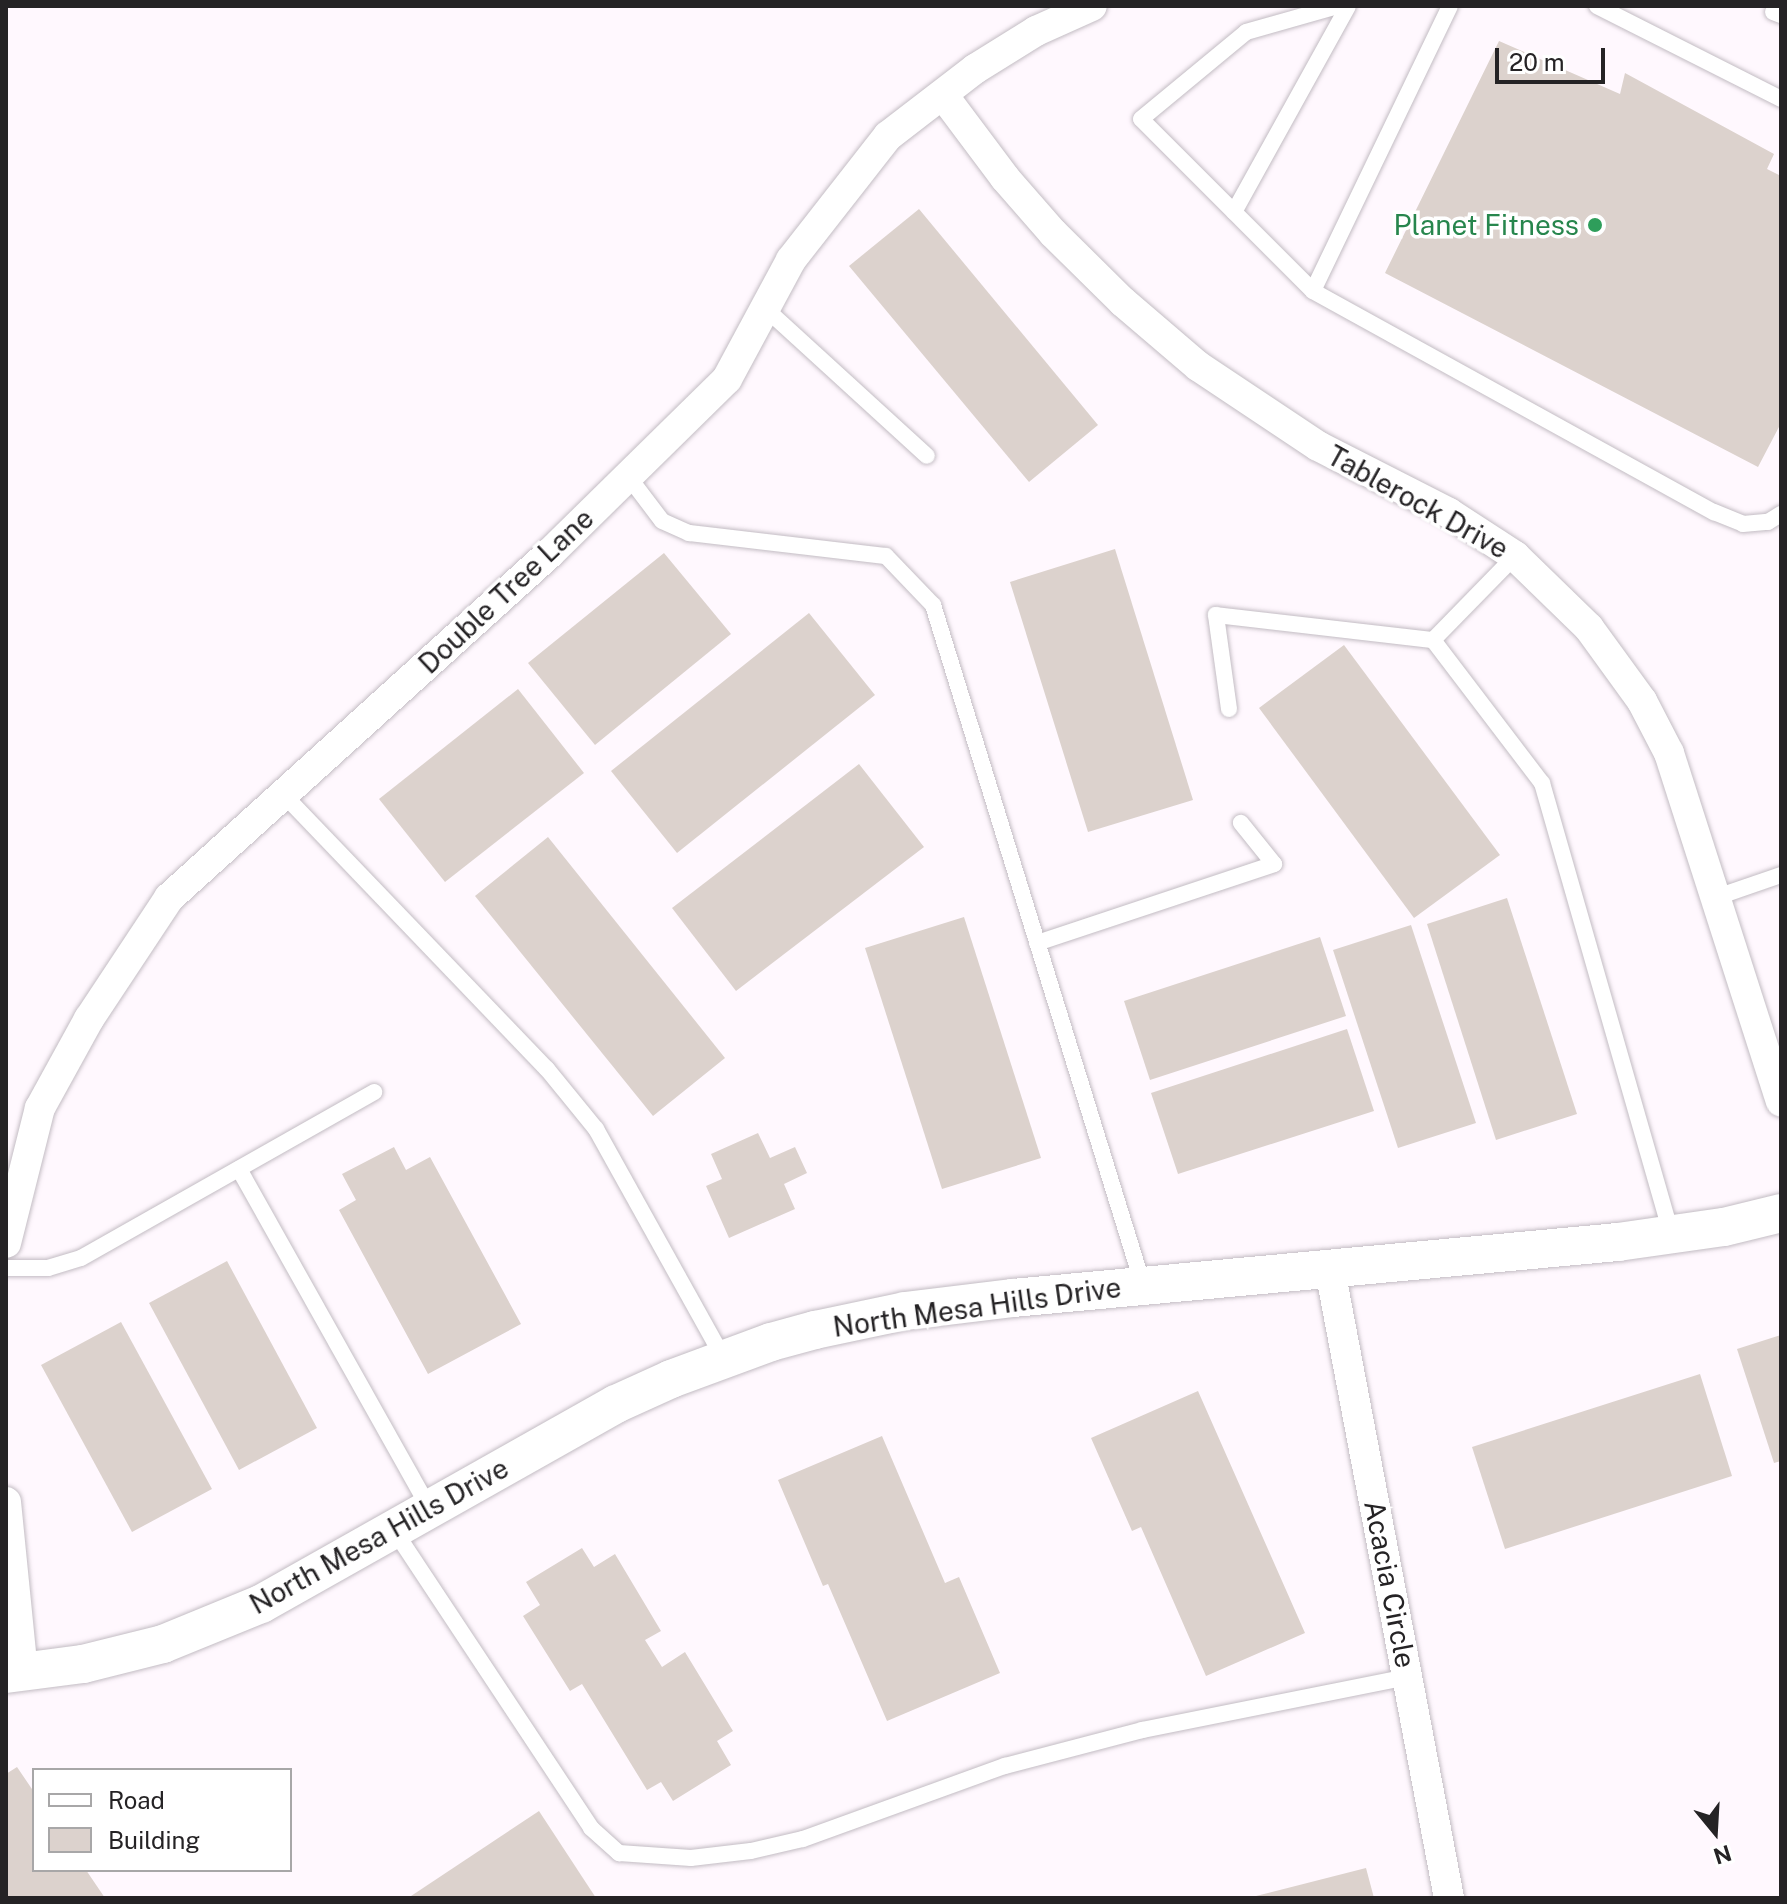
<!DOCTYPE html>
<html>
<head>
<meta charset="utf-8">
<style>
	body { margin:0 }
	#map { position:relative; width:1787px; height:1904px; overflow:hidden; background:#fff8fe; font-family:"Public Sans",sans-serif }
	div>[style] { position:absolute }
	[style*='--x'] { left:calc(var(--x)*1px); top:calc(var(--y)*1px); width:calc(var(--w)*1px); rotate:calc(var(--a)*1deg) }
	.building>* { inset:0; background:#dcd2cd }
	.roads { filter:drop-shadow(0 0 2px #c3bcc3) drop-shadow(0 0 2px #c3bcc3) }
	.service>* { height:16px; margin:-8px; padding:0 8px; transform-origin:8px; border-radius:8px; background:#fff }
	.minor>* { height:30px; margin:-15px; padding:0 15px; transform-origin:15px; border-radius:15px; background:#fff }
	.tertiary>* { height:38px; margin:-19px; padding:0 19px; transform-origin:19px; border-radius:19px; background:#fff }
	.dots>* { width:22px; height:22px; translate:-50% -50%; box-sizing:border-box; border:4px solid #fff; border-radius:50% }
	span { translate:-50% -50%; white-space:nowrap; text-align:center; line-height:1.15; -webkit-text-stroke:7px #fff; paint-order:stroke }
	.leisure-label { font-size:28px; color:#27864d }
	.right { translate:-100% -50%; text-align:right }
	.street-label { font-size:28px; color:#252325 }
	.frame { position:absolute; inset:0; border:8px solid #252325; pointer-events:none }
	.legend { position:absolute; left:32px; top:1768px; width:260px; height:104px; box-sizing:border-box; background:#fff; border:2px solid #a8a7a8; margin:0; padding:10px 14px; list-style:none; font-size:24px; color:#252325 }
	.legend li { display:flex; align-items:center; gap:16px; height:40px }
	.legend b { width:40px; border:2px solid #a8a7a8 }
	.north { position:absolute; left:1675px; top:1792px; width:80px; height:80px; -webkit-text-stroke:6px #fff; paint-order:stroke; rotate:162deg; font-size:22px; font-weight:700; line-height:32px; text-align:center; color:#252325 }
	.north::after { content:''; display:block; margin:auto; width:28px; height:36px; background:#252325; clip-path:polygon(50% 0,100% 100%,50% 72%,0 100%) }
	.scale { position:absolute; left:1495px; top:48px; width:110px; height:36px; box-sizing:border-box; border:4px solid #252325; border-top:0; padding-left:10px; font-size:24px; line-height:28px; white-space:nowrap; color:#252325; -webkit-text-stroke:6px #fff; paint-order:stroke }
</style>
</head>
<body>
<div id="map">
	<div class="building">
		<i style="clip-path:polygon(1499px 41px,1620px 94px,1625px 73px,1774px 154px,1767px 169px,1781px 176px,1781px 423px,1758px 467px,1385px 273px)"></i>
		<i style="clip-path:polygon(919px 209px,1098px 425px,1029px 482px,849px 266px)"></i>
		<i style="clip-path:polygon(1115px 549px,1193px 800px,1088px 832px,1010px 582px)"></i>
		<i style="clip-path:polygon(664px 553px,731px 634px,595px 745px,528px 663px)"></i>
		<i style="clip-path:polygon(809px 613px,875px 695px,677px 853px,611px 771px)"></i>
		<i style="clip-path:polygon(1344px 645px,1500px 855px,1414px 918px,1259px 708px)"></i>
		<i style="clip-path:polygon(518px 689px,584px 773px,445px 882px,379px 799px)"></i>
		<i style="clip-path:polygon(859px 764px,924px 847px,736px 991px,672px 908px)"></i>
		<i style="clip-path:polygon(548px 837px,725px 1058px,653px 1116px,475px 896px)"></i>
		<i style="clip-path:polygon(1507px 898px,1577px 1114px,1496px 1140px,1427px 924px)"></i>
		<i style="clip-path:polygon(964px 917px,1041px 1158px,942px 1189px,865px 948px)"></i>
		<i style="clip-path:polygon(1411px 925px,1476px 1123px,1398px 1148px,1333px 950px)"></i>
		<i style="clip-path:polygon(1320px 937px,1346px 1016px,1150px 1080px,1124px 1001px)"></i>
		<i style="clip-path:polygon(1347px 1029px,1374px 1111px,1178px 1174px,1151px 1093px)"></i>
		<i style="clip-path:polygon(758px 1133px,770px 1158px,795px 1147px,807px 1173px,784px 1184px,795px 1209px,729px 1238px,706px 1186px,722px 1179px,711px 1154px)"></i>
		<i style="clip-path:polygon(394px 1147px,406px 1170px,430px 1157px,521px 1324px,428px 1374px,339px 1210px,356px 1200px,342px 1174px)"></i>
		<i style="clip-path:polygon(227px 1261px,317px 1428px,239px 1470px,149px 1303px)"></i>
		<i style="clip-path:polygon(121px 1322px,212px 1489px,132px 1532px,41px 1365px)"></i>
		<i style="clip-path:polygon(1781px 1335px,1781px 1461px,1774px 1463px,1737px 1349px)"></i>
		<i style="clip-path:polygon(1700px 1374px,1732px 1476px,1505px 1549px,1472px 1447px)"></i>
		<i style="clip-path:polygon(1198px 1391px,1305px 1633px,1206px 1676px,1141px 1527px,1132px 1531px,1091px 1438px)"></i>
		<i style="clip-path:polygon(882px 1436px,945px 1583px,959px 1577px,1000px 1673px,887px 1721px,828px 1584px,823px 1586px,778px 1480px)"></i>
		<i style="clip-path:polygon(582px 1548px,594px 1567px,615px 1554px,661px 1631px,645px 1640px,662px 1667px,685px 1652px,733px 1731px,717px 1741px,731px 1765px,673px 1801px,661px 1782px,647px 1790px,582px 1684px,570px 1691px,523px 1616px,540px 1605px,526px 1582px)"></i>
		<i style="clip-path:polygon(17px 1767px,34px 1792px,34px 1870px,86px 1870px,105px 1898px,6px 1898px,6px 1774px)"></i>
		<i style="clip-path:polygon(539px 1811px,596px 1898px,408px 1898px)"></i>
		<i style="clip-path:polygon(1366px 1868px,1374px 1898px,1252px 1898px,1252px 1897px)"></i>
	</div>
	<div class="roads">
		<div class="service">
			<i style="--x:1450;--y:6;--w:316;--a:115.7"></i>
			<i style="--x:1313;--y:291;--w:458;--a:28.9"></i>
			<i style="--x:1714;--y:512;--w:31;--a:22"></i>
			<i style="--x:1743;--y:524;--w:25;--a:-5"></i>
			<i style="--x:1768;--y:522;--w:15;--a:-32"></i>
			<i style="--x:1597;--y:6;--w:206;--a:26.8"></i>
			<i style="--x:1773;--y:12;--w:9;--a:21"></i>
			<i style="--x:1234;--y:212;--w:235;--a:-61"></i>
			<i style="--x:1313;--y:291;--w:243;--a:-135"></i>
			<i style="--x:1141;--y:119;--w:136;--a:-39.6"></i>
			<i style="--x:1246;--y:32;--w:96;--a:-15.8"></i>
			<i style="--x:765;--y:308;--w:219;--a:42.4"></i>
			<i style="--x:628;--y:476;--w:56;--a:52.9"></i>
			<i style="--x:662;--y:521;--w:30;--a:24"></i>
			<i style="--x:689;--y:533;--w:198;--a:6.7"></i>
			<i style="--x:886;--y:556;--w:68;--a:46.2"></i>
			<i style="--x:933;--y:605;--w:712;--a:72.84"></i>
			<i style="--x:1433;--y:640;--w:117;--a:-45.7"></i>
			<i style="--x:1229;--y:709;--w:95;--a:-97.9"></i>
			<i style="--x:1216;--y:615;--w:218;--a:6.6"></i>
			<i style="--x:1433;--y:640;--w:180;--a:52.7"></i>
			<i style="--x:1542;--y:783;--w:470;--a:74"></i>
			<i style="--x:285;--y:796;--w:378;--a:46.2"></i>
			<i style="--x:547;--y:1069;--w:77;--a:50.8"></i>
			<i style="--x:596;--y:1129;--w:263;--a:60.9"></i>
			<i style="--x:1717;--y:897;--w:68;--a:-19"></i>
			<i style="--x:1037;--y:943;--w:250;--a:-18.4"></i>
			<i style="--x:1274;--y:864;--w:53;--a:-128.8"></i>
			<i style="--x:239;--y:1169;--w:389;--a:60.7"></i>
			<i style="--x:6;--y:1268;--w:42;--a:0"></i>
			<i style="--x:48;--y:1268;--w:34;--a:-17"></i>
			<i style="--x:81;--y:1258;--w:337;--a:-29.5"></i>
			<i style="--x:394;--y:1530;--w:357;--a:56.5"></i>
			<i style="--x:591;--y:1828;--w:38;--a:42"></i>
			<i style="--x:619;--y:1853;--w:72;--a:4"></i>
			<i style="--x:691;--y:1858;--w:60;--a:-6.7"></i>
			<i style="--x:751;--y:1851;--w:53;--a:-13"></i>
			<i style="--x:803;--y:1839;--w:215;--a:-19.9"></i>
			<i style="--x:1005;--y:1766;--w:142;--a:-14.7"></i>
			<i style="--x:1142;--y:1730;--w:271;--a:-11.3"></i>
		</div>
		<div class="minor">
			<i style="--x:943;--y:95;--w:104;--a:53.2"></i>
			<i style="--x:1005;--y:178;--w:73;--a:48.9"></i>
			<i style="--x:1053;--y:233;--w:98;--a:44.6"></i>
			<i style="--x:1123;--y:302;--w:99;--a:40.5"></i>
			<i style="--x:1198;--y:366;--w:144;--a:33.7"></i>
			<i style="--x:1318;--y:446;--w:147;--a:27.1"></i>
			<i style="--x:1449;--y:513;--w:79;--a:33.1"></i>
			<i style="--x:1515;--y:556;--w:103;--a:44.2"></i>
			<i style="--x:1589;--y:628;--w:90;--a:54"></i>
			<i style="--x:1642;--y:701;--w:59;--a:62.6"></i>
			<i style="--x:1669;--y:753;--w:366;--a:72.2"></i>
			<i style="--x:6;--y:1243;--w:139;--a:-75.9"></i>
			<i style="--x:40;--y:1108;--w:102;--a:-61.2"></i>
			<i style="--x:89;--y:1019;--w:145;--a:-56.5"></i>
			<i style="--x:169;--y:898;--w:514;--a:-42.16"></i>
			<i style="--x:550;--y:553;--w:248;--a:-44.5"></i>
			<i style="--x:727;--y:379;--w:135;--a:-61.7"></i>
			<i style="--x:791;--y:260;--w:157;--a:-52"></i>
			<i style="--x:888;--y:136;--w:110;--a:-37.6"></i>
			<i style="--x:975;--y:69;--w:72;--a:-31.9"></i>
			<i style="--x:1036;--y:31;--w:61;--a:-24.1"></i>
			<i style="--x:1330;--y:1270;--w:639;--a:79.27"></i>
			<i style="--x:6;--y:1502;--w:171;--a:84.3"></i>
		</div>
		<div class="tertiary">
			<i style="--x:6;--y:1674;--w:78;--a:-7.4"></i>
			<i style="--x:83;--y:1664;--w:82;--a:-14"></i>
			<i style="--x:163;--y:1644;--w:106;--a:-22.2"></i>
			<i style="--x:261;--y:1604;--w:407;--a:-29.4"></i>
			<i style="--x:616;--y:1404;--w:60;--a:-24.4"></i>
			<i style="--x:671;--y:1379;--w:107;--a:-20.3"></i>
			<i style="--x:771;--y:1342;--w:46;--a:-15.3"></i>
			<i style="--x:815;--y:1330;--w:92;--a:-11.9"></i>
			<i style="--x:905;--y:1311;--w:109;--a:-6.9"></i>
			<i style="--x:1013;--y:1298;--w:608;--a:-5.29"></i>
			<i style="--x:1618;--y:1242;--w:107;--a:-8.1"></i>
			<i style="--x:1724;--y:1227;--w:59;--a:-13.8"></i>
		</div>
	</div>
	<div class="dots">
		<i style="left:1595px;top:225px;background:#2e9e5b"></i>
	</div>
	<div class="leisure-label">
		<span class="right" style="left:1579px;top:225px">Planet Fitness</span>
	</div>
	<div class="street-label">
		<span style="left:1418px;top:502px;rotate:29deg">Tablerock Drive</span>
		<span style="left:506px;top:591px;rotate:-43deg">Double Tree Lane</span>
		<span style="left:977px;top:1307px;rotate:-8deg">North Mesa Hills Drive</span>
		<span style="left:379px;top:1536px;rotate:-29deg">North Mesa Hills Drive</span>
		<span style="left:1390px;top:1584px;rotate:79deg">Acacia Circle</span>
	</div>
	<div class="frame"></div>
	<ul class="legend">
	<li><b style="height:10px;background:#fff"></b>Road</li>
	<li><b style="height:22px;background:#dcd2cd"></b>Building</li>
	</ul>
	<div class="north">N</div>
	<div class="scale">20 m</div>
</div>
</body>
</html>
